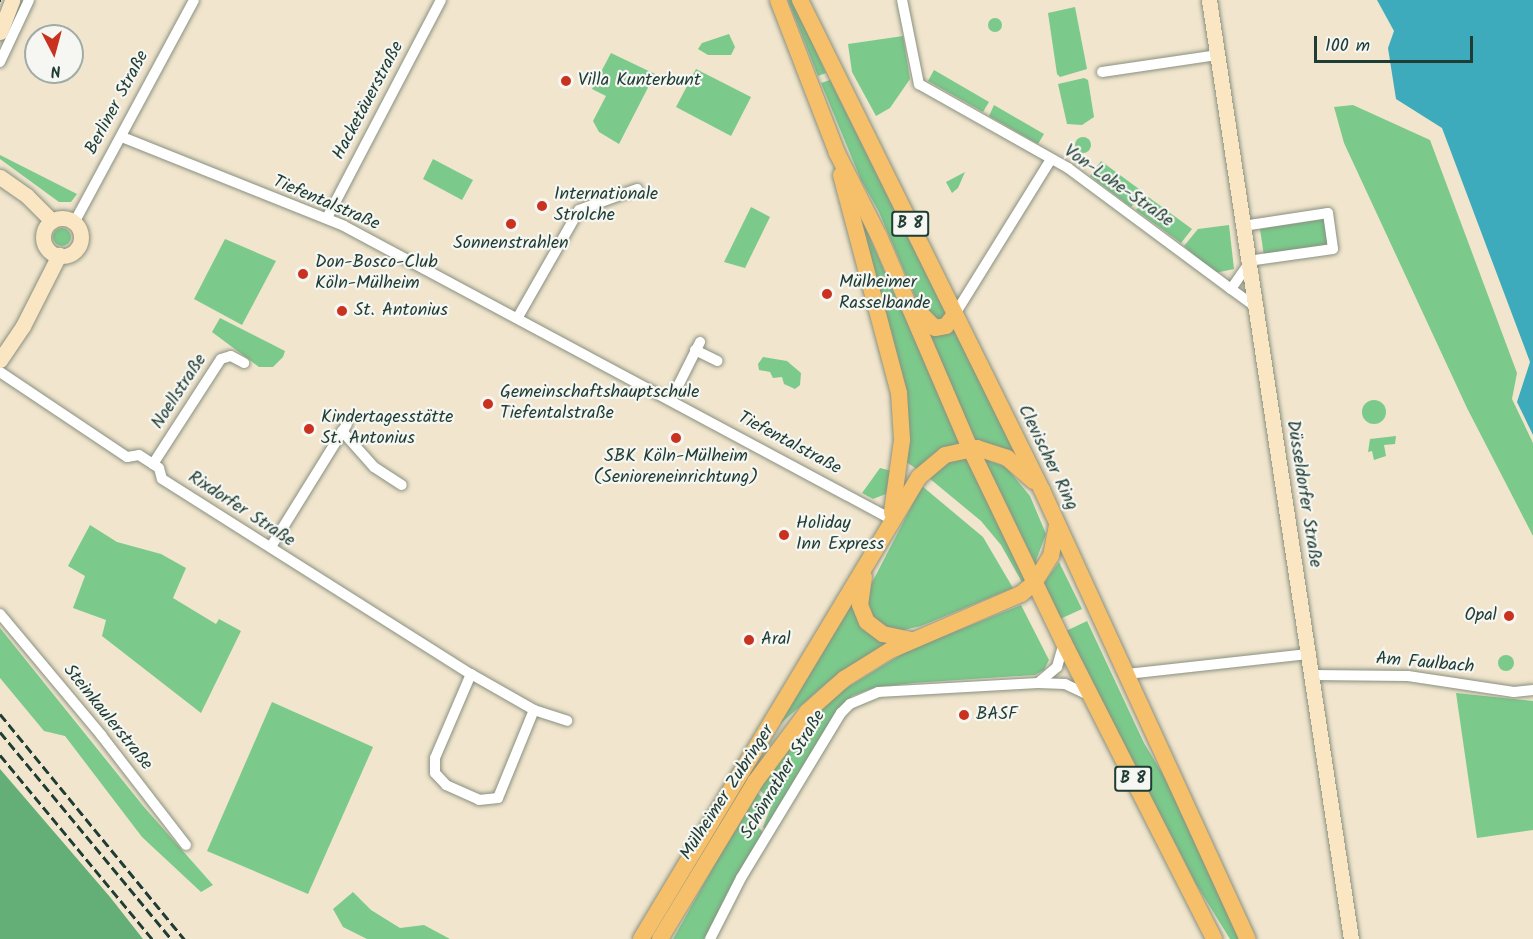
<!DOCTYPE html>
<html>
<head>
<meta charset="utf-8">
<style>
	body { margin:0 }
	#map { position:relative; width:1533px; height:939px; overflow:hidden; background:#f1e5cd; font-family:Kalam,sans-serif }
	div>[style] { position:absolute }
	[style*='--x'] { left:calc(var(--x)*1px); top:calc(var(--y)*1px); width:calc(var(--w)*1px); rotate:calc(var(--a)*1deg) }
	.green>* { inset:0; background:#7bca8b }
	.round { border-radius:50% }
	.forest>* { inset:0; background:#64ae77 }
	.water>* { inset:0; background:#3dabbb }
	.roads { filter:drop-shadow(0 0 2px #889180) drop-shadow(0 0 2px #889180) }
	.street>* { height:10px; margin:-5px; padding:0 5px; transform-origin:5px; border-radius:5px; background:#fff }
	.secondary>* { height:15px; margin:-7.5px; padding:0 7.5px; transform-origin:7.5px; border-radius:7.5px; background:#fbe6c4 }
	.secondary>.ring { margin:-7.5px; padding:0; box-sizing:content-box; background:none; border:15px solid #fbe6c4; border-radius:50% }
	.primary>* { height:16px; margin:-8px; padding:0 8px; transform-origin:8px; border-radius:8px; background:#f6c06b }
	.tram>* { height:1.5px; margin:-0.75px; padding:0 0.75px; transform-origin:0.75px; border-radius:0.75px; background:#1f3d34 }
	.rail>* { height:3px; margin-top:-1.5px; transform-origin:0; background:repeating-linear-gradient(90deg,#1f3d34 0 9px,transparent 0 13.5px) }
	.dots>* { width:16px; height:16px; translate:-50% -50%; box-sizing:border-box; border:3px solid #f6f6f2; border-radius:50% }
	span { translate:-50% -50%; white-space:nowrap; text-align:center; line-height:1.15; -webkit-text-stroke:4.5px #f6f6f2; paint-order:stroke }
	.shield-label span { padding:2px 4px; background:#f6f6f2; border:2px solid; border-radius:4px; -webkit-text-stroke-width:0 }
	.shield-label { font-size:16px; color:#1f3d34; font-weight:700 }
	.poi-label { font-size:18px; color:#1f3d34 }
	.left { translate:0 -50%; text-align:left }
	.right { translate:-100% -50%; text-align:right }
	.street-label { font-size:18px; color:#1f3d34 }
	.north { position:absolute; left:24px; top:24px; width:60px; height:60px; box-sizing:border-box; background:#f6f6f2; border:2px solid #a0aca6; border-radius:50%; rotate:174deg; font-size:16px; font-weight:700; line-height:24px; text-align:center; color:#1f3d34 }
	.north::after { content:''; display:block; margin:auto; width:21px; height:27px; background:#c8321e; clip-path:polygon(50% 0,100% 100%,50% 72%,0 100%) }
	.scale { position:absolute; left:1314px; top:36px; width:159px; height:27px; box-sizing:border-box; border:3px solid #1f3d34; border-top:0; padding-left:8px; font-size:18px; line-height:21px; white-space:nowrap; color:#1f3d34; -webkit-text-stroke:4px #f6f6f2; paint-order:stroke }
</style>
</head>
<body>
<div id="map">
	<div class="green">
		<i style="clip-path:polygon(788px 0,793px 0,826px 73px,818px 76px)"></i>
		<i style="clip-path:polygon(1075px 7px,1087px 69px,1060px 77px,1057px 74px,1048px 13px)"></i>
		<i class="round" style="left:988px;top:18px;width:14px;height:14px"></i>
		<i style="clip-path:polygon(729px 34px,735px 47px,731px 55px,708px 55px,698px 49px,702px 43px)"></i>
		<i style="clip-path:polygon(903px 36px,910px 79px,890px 108px,876px 116px,852px 72px,848px 44px)"></i>
		<i style="clip-path:polygon(611px 53px,655px 74px,619px 144px,599px 132px,593px 121px,606px 96px,592px 89px)"></i>
		<i style="clip-path:polygon(696px 69px,751px 97px,731px 136px,676px 107px)"></i>
		<i style="clip-path:polygon(934px 70px,989px 102px,983px 112px,928px 81px)"></i>
		<i style="clip-path:polygon(1084px 78px,1088px 80px,1094px 117px,1082px 125px,1067px 124px,1058px 84px)"></i>
		<i style="clip-path:polygon(830px 80px,947px 316px,941px 322px,920px 308px,879px 212px,861px 180px,821px 83px)"></i>
		<i style="clip-path:polygon(994px 105px,1044px 134px,1038px 144px,989px 116px)"></i>
		<i style="clip-path:polygon(1353px 105px,1430px 140px,1517px 373px,1512px 399px,1533px 443px,1533px 536px,1467px 408px,1344px 143px,1334px 107px)"></i>
		<i class="round" style="left:1075px;top:137px;width:16px;height:16px"></i>
		<i style="clip-path:polygon(0 155px,77px 194px,71px 202px,59px 202px,0 159px)"></i>
		<i style="clip-path:polygon(433px 159px,473px 180px,462px 200px,423px 179px)"></i>
		<i style="clip-path:polygon(1101px 161px,1143px 192px,1131px 207px,1090px 176px)"></i>
		<i style="clip-path:polygon(965px 172px,958px 188px,952px 193px,946px 182px)"></i>
		<i style="clip-path:polygon(1147px 196px,1192px 229px,1181px 243px,1136px 210px)"></i>
		<i style="clip-path:polygon(751px 207px,770px 217px,745px 268px,724px 262px)"></i>
		<i style="clip-path:polygon(857px 209px,960px 442px,934px 454px,917px 469px,906px 462px)"></i>
		<i style="clip-path:polygon(1324px 219px,1328px 246px,1264px 256px,1260px 229px)"></i>
		<i style="clip-path:polygon(1229px 225px,1234px 269px,1215px 273px,1184px 246px,1198px 229px)"></i>
		<i class="round" style="left:53px;top:228px;width:18px;height:18px"></i>
		<i style="clip-path:polygon(225px 239px,276px 261px,242px 325px,194px 299px)"></i>
		<i style="clip-path:polygon(220px 318px,285px 351px,283px 357px,273px 367px,259px 367px,212px 332px)"></i>
		<i style="clip-path:polygon(953px 327px,1016px 455px,975px 440px,927px 332px)"></i>
		<i style="clip-path:polygon(763px 357px,787px 361px,801px 373px,800px 385px,795px 389px,784px 384px,782px 377px,773px 378px,770px 372px,759px 370px,758px 364px)"></i>
		<i class="round" style="left:1362px;top:400px;width:24px;height:24px"></i>
		<i style="clip-path:polygon(1396px 436px,1395px 444px,1384px 445px,1386px 456px,1374px 460px,1372px 451px,1368px 452px,1370px 439px)"></i>
		<i style="clip-path:polygon(966px 457px,1025px 580px,1022px 582px,1001px 545px,981px 521px,929px 478px,948px 462px)"></i>
		<i style="clip-path:polygon(984px 459px,1006px 467px,1030px 496px,1046px 534px,1035px 563px)"></i>
		<i style="clip-path:polygon(880px 468px,892px 471px,886px 494px,873px 499px,862px 493px)"></i>
		<i style="clip-path:polygon(922px 486px,983px 537px,1013px 588px,921px 626px,895px 632px,874px 623px,865px 596px)"></i>
		<i style="clip-path:polygon(90px 525px,117px 542px,161px 554px,186px 568px,173px 598px,216px 624px,219px 619px,241px 631px,201px 713px,102px 636px,106px 620px,73px 608px,85px 576px,68px 566px)"></i>
		<i style="clip-path:polygon(1059px 562px,1082px 609px,1060px 619px,1044px 583px)"></i>
		<i style="clip-path:polygon(853px 598px,889px 641px,829px 681px,772px 731px)"></i>
		<i style="clip-path:polygon(1021px 605px,1049px 660px,1044px 670px,1035px 675px,913px 683px,873px 688px,852px 696px,834px 715px,765px 829px,763px 827px,772px 804px,758px 788px,806px 723px,840px 692px,907px 651px)"></i>
		<i style="clip-path:polygon(1087px 621px,1144px 743px,1167px 781px,1240px 939px,1230px 939px,1196px 884px,1066px 631px)"></i>
		<i style="clip-path:polygon(0 628px,144px 807px,213px 885px,201px 892px,142px 837px,65px 736px,44px 731px,0 678px)"></i>
		<i class="round" style="left:1498px;top:655px;width:16px;height:16px"></i>
		<i style="clip-path:polygon(1456px 693px,1533px 701px,1533px 830px,1477px 838px)"></i>
		<i style="clip-path:polygon(272px 702px,373px 747px,308px 894px,207px 851px)"></i>
		<i style="clip-path:polygon(756px 791px,768px 804px,758px 827px,763px 832px,705px 939px,673px 939px)"></i>
		<i style="clip-path:polygon(353px 892px,371px 910px,400px 928px,424px 925px,450px 939px,367px 939px,343px 927px,333px 909px)"></i>
	</div>
	<div class="forest">
		<i style="clip-path:polygon(0 769px,110px 897px,143px 939px,0 939px)"></i>
	</div>
	<div class="water">
		<i style="clip-path:polygon(1377px 0,1533px 0,1533px 435px,1517px 402px,1530px 362px,1442px 128px,1396px 99px,1388px 48px,1394px 31px)"></i>
	</div>
	<div class="roads">
		<div class="street">
			<i style="--x:902;--y:0;--w:86;--a:78.6"></i>
			<i style="--x:919;--y:84;--w:171;--a:29.4"></i>
			<i style="--x:1068;--y:168;--w:203;--a:36.6"></i>
			<i style="--x:1231;--y:289;--w:29;--a:-55"></i>
			<i style="--x:0;--y:62;--w:68;--a:-64.9"></i>
			<i style="--x:1102;--y:72;--w:116;--a:-8.4"></i>
			<i style="--x:122;--y:137;--w:239;--a:21.8"></i>
			<i style="--x:344;--y:226;--w:621;--a:28.18"></i>
			<i style="--x:327;--y:218;--w:246;--a:-62.4"></i>
			<i style="--x:74;--y:223;--w:253;--a:-61.7"></i>
			<i style="--x:1243;--y:226;--w:86;--a:-8.7"></i>
			<i style="--x:1328;--y:213;--w:36;--a:82"></i>
			<i style="--x:1333;--y:249;--w:86;--a:172"></i>
			<i style="--x:1231;--y:289;--w:29;--a:36"></i>
			<i style="--x:955;--y:314;--w:182;--a:-58.2"></i>
			<i style="--x:518;--y:317;--w:123;--a:-60.3"></i>
			<i style="--x:579;--y:210;--w:62;--a:-19.9"></i>
			<i style="--x:695;--y:350;--w:25;--a:26"></i>
			<i style="--x:0;--y:372;--w:153;--a:33.8"></i>
			<i style="--x:127;--y:457;--w:12;--a:-9"></i>
			<i style="--x:139;--y:455;--w:17;--a:33"></i>
			<i style="--x:153;--y:464;--w:7;--a:34"></i>
			<i style="--x:159;--y:468;--w:11;--a:75"></i>
			<i style="--x:162;--y:479;--w:365;--a:32.3"></i>
			<i style="--x:471;--y:674;--w:73;--a:29.7"></i>
			<i style="--x:534;--y:710;--w:35;--a:18"></i>
			<i style="--x:671;--y:400;--w:65;--a:-63.4"></i>
			<i style="--x:342;--y:431;--w:48;--a:48.4"></i>
			<i style="--x:374;--y:467;--w:33;--a:33"></i>
			<i style="--x:153;--y:464;--w:125;--a:-57.1"></i>
			<i style="--x:221;--y:359;--w:10;--a:-17"></i>
			<i style="--x:231;--y:356;--w:15;--a:28"></i>
			<i style="--x:272;--y:545;--w:142;--a:-58.2"></i>
			<i style="--x:0;--y:614;--w:158;--a:50.1"></i>
			<i style="--x:101;--y:735;--w:139;--a:52.3"></i>
			<i style="--x:471;--y:674;--w:91;--a:113.2"></i>
			<i style="--x:435;--y:758;--w:15;--a:90"></i>
			<i style="--x:435;--y:773;--w:16;--a:47"></i>
			<i style="--x:446;--y:785;--w:36;--a:24"></i>
			<i style="--x:479;--y:800;--w:19;--a:-6"></i>
			<i style="--x:498;--y:798;--w:95;--a:-67.8"></i>
			<i style="--x:1127;--y:674;--w:182;--a:-6.3"></i>
			<i style="--x:1313;--y:675;--w:95;--a:0.6"></i>
			<i style="--x:1408;--y:676;--w:107;--a:8.6"></i>
			<i style="--x:1514;--y:692;--w:19;--a:-6"></i>
			<i style="--x:1038;--y:683;--w:25;--a:-40"></i>
			<i style="--x:1057;--y:667;--w:25;--a:-74"></i>
			<i style="--x:710;--y:939;--w:68;--a:-63.1"></i>
			<i style="--x:741;--y:878;--w:193;--a:-58.8"></i>
			<i style="--x:841;--y:713;--w:13;--a:-45"></i>
			<i style="--x:850;--y:704;--w:30;--a:-23"></i>
			<i style="--x:878;--y:692;--w:160;--a:-3.2"></i>
			<i style="--x:1038;--y:683;--w:27;--a:2"></i>
			<i style="--x:1065;--y:684;--w:26;--a:25"></i>
		</div>
		<div class="secondary">
			<i style="--x:1209;--y:0;--w:950;--a:81.4"></i>
			<i style="--x:0;--y:32;--w:34;--a:-69"></i>
			<i style="--x:0;--y:177;--w:33;--a:35"></i>
			<i style="--x:27;--y:196;--w:35;--a:45"></i>
			<i class="ring" style="left:43px;top:218px;width:23px;height:23px"></i>
			<i style="--x:0;--y:360;--w:41;--a:-55.9"></i>
			<i style="--x:23;--y:326;--w:80;--a:-63.1"></i>
		</div>
		<div class="primary">
			<i style="--x:778;--y:0;--w:164;--a:68.9"></i>
			<i style="--x:837;--y:153;--w:93;--a:63.2"></i>
			<i style="--x:879;--y:236;--w:231;--a:66.8"></i>
			<i style="--x:970;--y:448;--w:216;--a:64.3"></i>
			<i style="--x:1064;--y:643;--w:332;--a:63.1"></i>
			<i style="--x:800;--y:0;--w:547;--a:63.72"></i>
			<i style="--x:1042;--y:490;--w:494;--a:65.4"></i>
			<i style="--x:841;--y:175;--w:226;--a:75.1"></i>
			<i style="--x:899;--y:393;--w:47;--a:86.3"></i>
			<i style="--x:902;--y:440;--w:73;--a:97.9"></i>
			<i style="--x:913;--y:306;--w:31;--a:45"></i>
			<i style="--x:935;--y:328;--w:11;--a:-10"></i>
			<i style="--x:946;--y:326;--w:15;--a:-53"></i>
			<i style="--x:864;--y:577;--w:28;--a:98"></i>
			<i style="--x:860;--y:605;--w:18;--a:68"></i>
			<i style="--x:867;--y:622;--w:20;--a:37"></i>
			<i style="--x:883;--y:634;--w:30;--a:12"></i>
			<i style="--x:641;--y:939;--w:539;--a:-58.96"></i>
			<i style="--x:919;--y:477;--w:34;--a:-40"></i>
			<i style="--x:945;--y:455;--w:33;--a:-12"></i>
			<i style="--x:977;--y:448;--w:32;--a:18"></i>
			<i style="--x:1007;--y:458;--w:35;--a:41"></i>
			<i style="--x:660;--y:939;--w:184;--a:-58.8"></i>
			<i style="--x:755;--y:782;--w:87;--a:-53.4"></i>
			<i style="--x:807;--y:712;--w:50;--a:-41.7"></i>
			<i style="--x:844;--y:679;--w:53;--a:-31.9"></i>
			<i style="--x:889;--y:651;--w:144;--a:-23.4"></i>
			<i style="--x:1021;--y:594;--w:17;--a:-40"></i>
			<i style="--x:1034;--y:583;--w:32;--a:-58"></i>
			<i style="--x:1051;--y:556;--w:32;--a:-79"></i>
		</div>
	</div>
	<div class="tram">
		<i style="--x:0;--y:1;--w:1;--a:-90"></i>
	</div>
	<div class="rail">
		<i style="--x:0;--y:714;--w:291;--a:50.7"></i>
		<i style="--x:0;--y:732;--w:268;--a:50.4"></i>
		<i style="--x:0;--y:755;--w:239;--a:50.4"></i>
	</div>
	<div class="dots">
		<i style="left:566px;top:81px;background:#c8321e"></i>
		<i style="left:542px;top:206px;background:#c8321e"></i>
		<i style="left:511px;top:224px;background:#c8321e"></i>
		<i style="left:303px;top:274px;background:#c8321e"></i>
		<i style="left:827px;top:294px;background:#c8321e"></i>
		<i style="left:342px;top:311px;background:#c8321e"></i>
		<i style="left:488px;top:404px;background:#c8321e"></i>
		<i style="left:309px;top:429px;background:#c8321e"></i>
		<i style="left:676px;top:438px;background:#c8321e"></i>
		<i style="left:784px;top:535px;background:#c8321e"></i>
		<i style="left:1509px;top:616px;background:#c8321e"></i>
		<i style="left:749px;top:640px;background:#c8321e"></i>
		<i style="left:964px;top:715px;background:#c8321e"></i>
	</div>
	<div class="shield-label">
		<span style="left:910px;top:224px">B 8</span>
		<span style="left:1133px;top:779px">B 8</span>
	</div>
	<div class="poi-label">
		<span class="left" style="left:578px;top:81px">Villa Kunterbunt</span>
		<span class="left" style="left:554px;top:206px">Internationale<br>Strolche</span>
		<span style="left:511px;top:244px">Sonnenstrahlen</span>
		<span class="left" style="left:315px;top:274px">Don-Bosco-Club<br>Köln-Mülheim</span>
		<span class="left" style="left:839px;top:294px">Mülheimer<br>Rasselbande</span>
		<span class="left" style="left:354px;top:311px">St. Antonius</span>
		<span class="left" style="left:500px;top:404px">Gemeinschaftshauptschule<br>Tiefentalstraße</span>
		<span class="left" style="left:321px;top:429px">Kindertagesstätte<br>St. Antonius</span>
		<span style="left:676px;top:468px">SBK Köln-Mülheim<br>(Senioreneinrichtung)</span>
		<span class="left" style="left:796px;top:535px">Holiday<br>Inn Express</span>
		<span class="right" style="left:1497px;top:616px">Opal</span>
		<span class="left" style="left:761px;top:640px">Aral</span>
		<span class="left" style="left:976px;top:715px">BASF</span>
	</div>
	<div class="street-label">
		<span style="left:369px;top:101px;rotate:-62deg">Hacketäuerstraße</span>
		<span style="left:118px;top:103px;rotate:-62deg">Berliner Straße</span>
		<span style="left:1118px;top:187px;rotate:35deg">Von-Lohe-Straße</span>
		<span style="left:326px;top:204px;rotate:23deg">Tiefentalstraße</span>
		<span style="left:180px;top:392px;rotate:-57deg">Noellstraße</span>
		<span style="left:789px;top:444px;rotate:28deg">Tiefentalstraße</span>
		<span style="left:1047px;top:458px;rotate:64deg">Clevischer Ring</span>
		<span style="left:1303px;top:494px;rotate:81deg">Düsseldorfer Straße</span>
		<span style="left:241px;top:510px;rotate:33deg">Rixdorfer Straße</span>
		<span style="left:1425px;top:664px;rotate:5deg">Am Faulbach</span>
		<span style="left:107px;top:718px;rotate:51deg">Steinkaulerstraße</span>
		<span style="left:784px;top:775px;rotate:-59deg">Schönrather Straße</span>
		<span style="left:728px;top:793px;rotate:-57deg">Mülheimer Zubringer</span>
	</div>
	<div class="north">N</div>
	<div class="scale">100 m</div>
</div>
</body>
</html>
